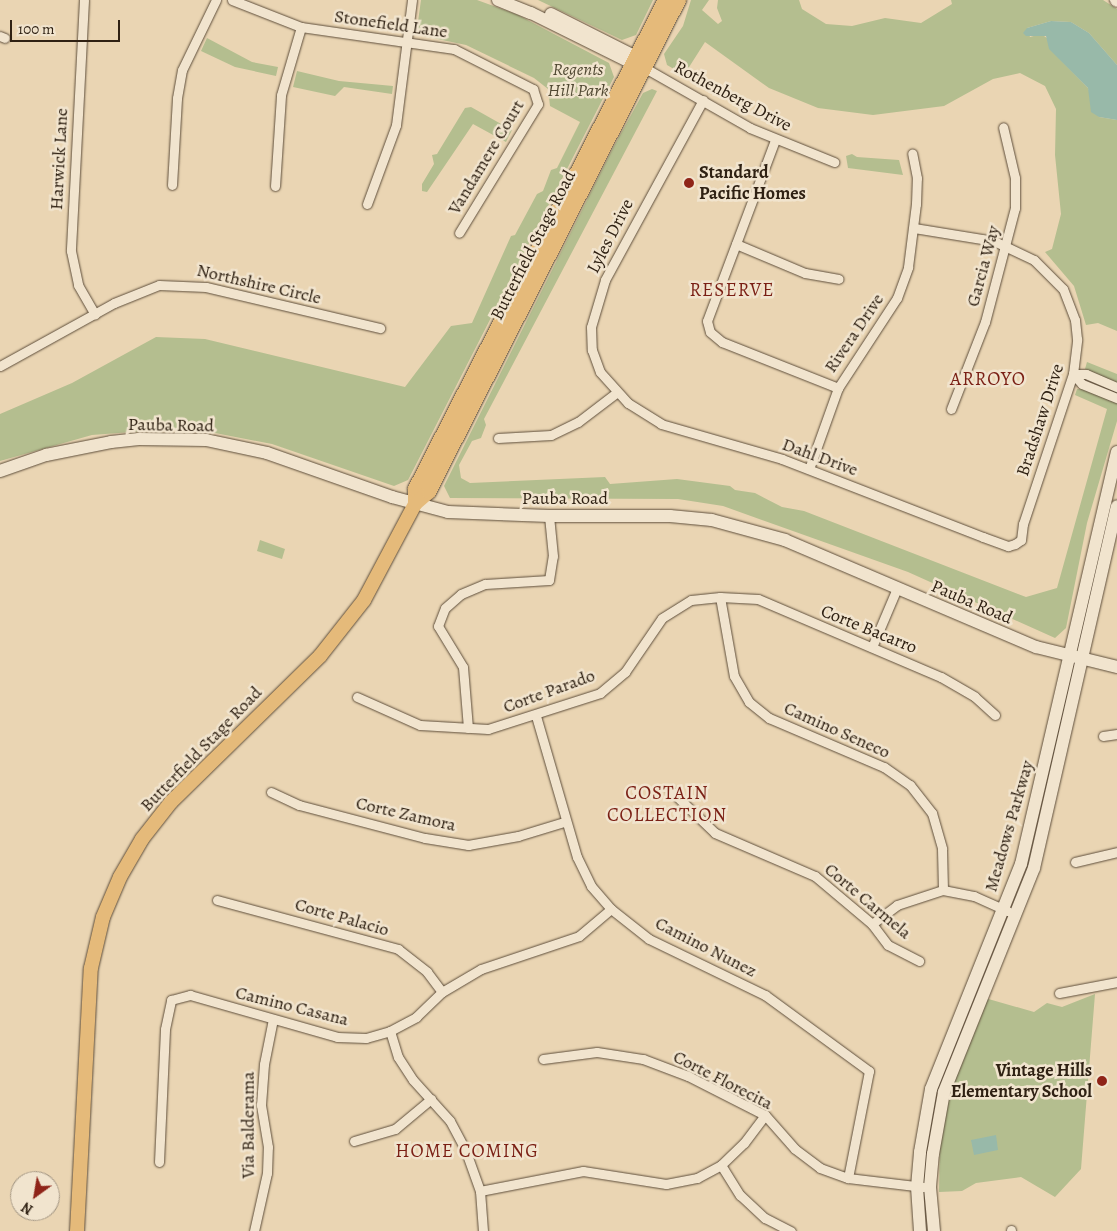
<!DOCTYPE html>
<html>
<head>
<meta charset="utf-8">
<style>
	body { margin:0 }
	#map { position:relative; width:1117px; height:1231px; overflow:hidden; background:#ead5b3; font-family:Alegreya,serif }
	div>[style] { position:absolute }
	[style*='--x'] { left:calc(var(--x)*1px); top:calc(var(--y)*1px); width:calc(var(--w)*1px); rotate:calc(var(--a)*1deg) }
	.green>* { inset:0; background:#b4be8f }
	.water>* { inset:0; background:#98b9a9 }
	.roads { filter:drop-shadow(0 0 1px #5e4e3b) drop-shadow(0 0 1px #5e4e3b) }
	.street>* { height:9px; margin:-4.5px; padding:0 4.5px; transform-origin:4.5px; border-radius:4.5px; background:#f1e4ce }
	.secondary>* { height:12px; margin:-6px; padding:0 6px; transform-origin:6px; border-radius:6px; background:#f1e4ce }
	.primary>* { height:14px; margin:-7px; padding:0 7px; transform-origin:7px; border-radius:7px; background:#e5ba7a }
	.dots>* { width:14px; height:14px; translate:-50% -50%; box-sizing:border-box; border:2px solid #f1e4ce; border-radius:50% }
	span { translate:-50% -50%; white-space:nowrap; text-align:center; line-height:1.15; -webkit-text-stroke:5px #f1e4ce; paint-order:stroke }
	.street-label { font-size:18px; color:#2f2113 }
	.park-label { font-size:18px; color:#504832; font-style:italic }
	.poi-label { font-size:18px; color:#2f2113; font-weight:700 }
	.left { translate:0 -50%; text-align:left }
	.right { translate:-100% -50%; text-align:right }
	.neighbourhood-label { font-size:19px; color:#7a1f14; letter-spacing:1px }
	.north { position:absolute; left:10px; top:1171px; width:50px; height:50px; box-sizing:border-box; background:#f1e4ce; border:1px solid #a39683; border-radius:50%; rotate:212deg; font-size:14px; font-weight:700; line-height:20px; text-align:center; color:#2f2113 }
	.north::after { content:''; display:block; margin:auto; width:18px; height:22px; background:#8f2418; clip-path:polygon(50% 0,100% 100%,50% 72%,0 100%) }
	.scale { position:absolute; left:10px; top:20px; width:110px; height:22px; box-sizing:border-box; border:2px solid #2f2113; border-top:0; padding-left:6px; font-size:15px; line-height:18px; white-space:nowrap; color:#2f2113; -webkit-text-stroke:4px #f1e4ce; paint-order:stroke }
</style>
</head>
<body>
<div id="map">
	<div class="green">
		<i style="clip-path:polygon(421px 0,477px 0,518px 15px,609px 63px,614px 77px,408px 480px,394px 486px,272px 444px,210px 432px,171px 429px,92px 435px,0 461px,0 414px,72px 383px,156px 337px,205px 339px,405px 387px,451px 326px,472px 323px,511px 236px,515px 235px,537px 194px,543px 191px,551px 170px,557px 168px,580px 122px,550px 106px,548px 89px,534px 78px,466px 45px,423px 36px,417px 29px)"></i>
		<i style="clip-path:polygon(538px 0,653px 0,636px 35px,622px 40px)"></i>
		<i style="clip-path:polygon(691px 0,709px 0,702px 10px,718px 24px,722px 21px,717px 8px,718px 0,799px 0,802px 9px,826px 24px,852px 26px,885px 18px,921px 23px,952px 4px,951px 0,1103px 0,1117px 9px,1117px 65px,1089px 33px,1071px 22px,1051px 21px,1027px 28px,1030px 37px,1041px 34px,1050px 40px,1050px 49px,1088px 88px,1099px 117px,1117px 120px,1117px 331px,1098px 323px,1086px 325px,1074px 286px,1045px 252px,1052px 249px,1061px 214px,1055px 155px,1056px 109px,1045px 86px,1020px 73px,993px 79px,944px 106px,873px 115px,818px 108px,769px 88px,705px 42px,684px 75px,667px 65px,664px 54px,683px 26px)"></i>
		<i style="clip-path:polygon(207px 38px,252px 62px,278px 67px,276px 76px,235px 67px,201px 51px)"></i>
		<i style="clip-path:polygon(297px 71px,339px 81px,393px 86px,392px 94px,344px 87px,335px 96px,293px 87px)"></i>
		<i style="clip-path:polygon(652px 89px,657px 91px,484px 419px,486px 425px,481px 438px,472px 441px,459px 465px,461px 478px,470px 483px,605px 477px,610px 484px,677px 479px,730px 486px,735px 490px,755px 493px,782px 507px,804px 511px,1026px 597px,1057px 588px,1107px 409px,1075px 395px,1077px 389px,1086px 389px,1117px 403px,1117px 421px,1087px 523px,1066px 628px,1055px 638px,908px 572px,723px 506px,678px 499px,450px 498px,444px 486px,613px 148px,643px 93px)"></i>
		<i style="clip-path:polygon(471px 107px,512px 130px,506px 142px,473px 124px,427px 192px,422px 191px,422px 184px,434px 164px,432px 155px,437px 154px,465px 108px)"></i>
		<i style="clip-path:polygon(852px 154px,857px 157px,899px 160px,903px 175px,848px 168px,846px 156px)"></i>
		<i style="clip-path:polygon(1087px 362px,1117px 374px,1117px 383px,1085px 369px)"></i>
		<i style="clip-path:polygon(260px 540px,285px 549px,282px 559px,257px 551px)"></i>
		<i style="clip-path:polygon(1095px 994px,1081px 1169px,1055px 1197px,1021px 1177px,976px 1183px,962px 1191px,939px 1192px,940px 1139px,952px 1084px,985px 998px,1034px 1012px,1047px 1003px,1062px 1007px)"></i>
	</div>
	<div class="water">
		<i style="clip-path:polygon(1051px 21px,1071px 22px,1089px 33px,1117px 65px,1117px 120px,1099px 117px,1091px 112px,1088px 88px,1049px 49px,1046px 36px,1026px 36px,1023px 33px,1027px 28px)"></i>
		<i style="clip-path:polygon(996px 1135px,998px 1150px,974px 1155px,971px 1140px)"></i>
	</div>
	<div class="roads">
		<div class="street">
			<i style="--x:84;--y:0;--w:251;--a:93"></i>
			<i style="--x:71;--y:251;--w:35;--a:78"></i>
			<i style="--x:78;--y:285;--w:34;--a:60"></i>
			<i style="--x:232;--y:0;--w:74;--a:21.4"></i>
			<i style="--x:301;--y:27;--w:155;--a:8.2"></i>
			<i style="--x:454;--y:49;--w:89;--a:26.9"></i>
			<i style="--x:533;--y:89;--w:16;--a:72"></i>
			<i style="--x:538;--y:104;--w:151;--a:121.5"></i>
			<i style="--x:0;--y:36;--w:5;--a:22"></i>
			<i style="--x:645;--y:68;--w:121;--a:29.7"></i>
			<i style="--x:750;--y:128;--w:91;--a:22"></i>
			<i style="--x:703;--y:100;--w:205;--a:118.6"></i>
			<i style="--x:605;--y:280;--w:49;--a:106.6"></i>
			<i style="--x:591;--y:327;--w:23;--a:88"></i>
			<i style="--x:592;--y:350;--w:23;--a:70"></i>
			<i style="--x:600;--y:372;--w:42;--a:47.9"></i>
			<i style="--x:628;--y:403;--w:39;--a:32"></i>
			<i style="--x:661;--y:424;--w:126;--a:16.1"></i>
			<i style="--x:782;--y:459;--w:216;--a:21.2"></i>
			<i style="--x:983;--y:537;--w:27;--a:20"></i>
			<i style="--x:1008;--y:546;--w:7;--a:-16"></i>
			<i style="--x:1015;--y:544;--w:7;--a:-34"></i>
			<i style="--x:1021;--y:540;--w:16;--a:-83"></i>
			<i style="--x:1023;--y:524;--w:158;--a:-71.6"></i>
			<i style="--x:1073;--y:374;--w:35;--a:-83"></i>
			<i style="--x:1077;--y:339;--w:19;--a:-96"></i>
			<i style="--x:1075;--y:320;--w:33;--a:-111"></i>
			<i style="--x:1063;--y:289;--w:41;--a:-135"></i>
			<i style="--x:1034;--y:260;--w:44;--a:-154.6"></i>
			<i style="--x:994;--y:241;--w:81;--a:-170.8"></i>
			<i style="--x:775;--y:140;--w:193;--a:110.6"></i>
			<i style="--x:707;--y:321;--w:11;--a:75"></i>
			<i style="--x:710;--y:332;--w:16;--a:40"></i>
			<i style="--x:722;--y:342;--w:125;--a:21.6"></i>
			<i style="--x:172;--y:185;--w:87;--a:-86.7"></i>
			<i style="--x:177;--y:98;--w:28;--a:-80"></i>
			<i style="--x:182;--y:70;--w:78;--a:-64.1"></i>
			<i style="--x:275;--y:186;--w:91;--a:-86.2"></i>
			<i style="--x:281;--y:95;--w:71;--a:-73.6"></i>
			<i style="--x:367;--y:204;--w:84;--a:-69.8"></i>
			<i style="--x:396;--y:125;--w:126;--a:-82.7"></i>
			<i style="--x:736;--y:244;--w:75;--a:22.8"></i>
			<i style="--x:805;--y:273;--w:34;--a:10"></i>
			<i style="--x:0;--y:366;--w:130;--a:-28.9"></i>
			<i style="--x:114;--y:303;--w:48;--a:-21.8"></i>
			<i style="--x:159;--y:285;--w:47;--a:2.4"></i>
			<i style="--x:206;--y:287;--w:179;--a:13.3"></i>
			<i style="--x:1073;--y:374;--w:13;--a:48"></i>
			<i style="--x:1082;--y:384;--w:38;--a:22"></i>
			<i style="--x:1073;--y:374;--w:13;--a:0"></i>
			<i style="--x:1086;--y:374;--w:34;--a:23"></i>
			<i style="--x:951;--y:409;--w:93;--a:-68.7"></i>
			<i style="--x:985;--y:322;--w:118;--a:-75.3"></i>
			<i style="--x:1015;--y:208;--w:30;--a:-90"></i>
			<i style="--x:1015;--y:178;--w:52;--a:-103.2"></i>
			<i style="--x:498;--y:438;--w:53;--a:-3.2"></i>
			<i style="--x:551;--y:435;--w:30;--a:-26"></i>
			<i style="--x:578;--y:422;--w:48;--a:-37.3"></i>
			<i style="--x:809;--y:469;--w:86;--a:-70.3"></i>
			<i style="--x:838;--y:388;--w:108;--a:-56.8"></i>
			<i style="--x:897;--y:298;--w:33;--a:-70"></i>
			<i style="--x:908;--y:267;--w:64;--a:-82.8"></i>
			<i style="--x:916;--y:204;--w:26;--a:-88"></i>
			<i style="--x:917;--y:178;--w:25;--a:-101"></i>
			<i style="--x:720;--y:597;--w:80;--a:80"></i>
			<i style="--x:734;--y:676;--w:30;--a:60"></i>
			<i style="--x:749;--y:702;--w:26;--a:39"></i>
			<i style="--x:769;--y:718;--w:125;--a:23.1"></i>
			<i style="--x:884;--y:767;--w:32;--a:35"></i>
			<i style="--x:910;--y:785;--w:36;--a:52"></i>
			<i style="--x:932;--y:813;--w:37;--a:74"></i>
			<i style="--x:942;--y:849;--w:41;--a:88.6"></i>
			<i style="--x:872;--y:647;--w:64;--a:-67"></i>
			<i style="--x:357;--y:697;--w:69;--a:24"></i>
			<i style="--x:420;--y:725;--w:68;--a:3.4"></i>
			<i style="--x:488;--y:729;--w:118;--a:-17.8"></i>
			<i style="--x:600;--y:693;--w:33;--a:-40"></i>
			<i style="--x:625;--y:672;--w:65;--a:-55.6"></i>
			<i style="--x:662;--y:618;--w:34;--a:-32"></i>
			<i style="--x:691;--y:600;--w:29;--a:-6"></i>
			<i style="--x:720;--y:597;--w:38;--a:3"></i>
			<i style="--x:758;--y:599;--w:199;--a:23.1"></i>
			<i style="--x:941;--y:677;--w:39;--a:30"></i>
			<i style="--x:975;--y:697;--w:27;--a:42"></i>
			<i style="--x:536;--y:716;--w:147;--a:73.8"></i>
			<i style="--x:577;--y:857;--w:32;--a:64"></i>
			<i style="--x:591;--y:886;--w:30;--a:49"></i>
			<i style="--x:611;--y:909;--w:48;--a:38.3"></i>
			<i style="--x:649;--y:939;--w:129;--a:25.8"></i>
			<i style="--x:765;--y:995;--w:129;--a:36.2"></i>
			<i style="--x:869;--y:1071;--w:109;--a:101.1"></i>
			<i style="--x:468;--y:728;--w:61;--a:-94.7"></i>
			<i style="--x:463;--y:667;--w:48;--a:-121.4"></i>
			<i style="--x:438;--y:626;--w:19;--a:-69"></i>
			<i style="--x:445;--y:608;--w:21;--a:-41"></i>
			<i style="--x:461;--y:594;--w:26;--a:-23"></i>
			<i style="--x:485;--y:584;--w:64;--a:-3.6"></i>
			<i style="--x:549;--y:580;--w:24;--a:-81"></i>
			<i style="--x:553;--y:556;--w:40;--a:-95.7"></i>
			<i style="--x:1103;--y:736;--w:14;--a:-8"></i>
			<i style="--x:670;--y:790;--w:62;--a:43.7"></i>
			<i style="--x:715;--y:833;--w:109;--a:23.3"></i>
			<i style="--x:815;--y:876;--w:75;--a:40.1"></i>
			<i style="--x:872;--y:924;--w:26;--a:53"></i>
			<i style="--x:888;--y:945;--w:35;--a:27"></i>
			<i style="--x:271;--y:792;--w:31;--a:25"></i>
			<i style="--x:299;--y:805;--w:130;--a:14.7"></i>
			<i style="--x:425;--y:838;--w:44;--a:9.2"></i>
			<i style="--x:468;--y:845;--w:51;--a:-10.2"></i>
			<i style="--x:518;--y:836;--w:48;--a:-16.9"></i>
			<i style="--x:1075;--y:862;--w:43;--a:-13.4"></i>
			<i style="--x:217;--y:900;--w:188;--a:15.1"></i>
			<i style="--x:398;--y:949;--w:37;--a:38"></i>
			<i style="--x:427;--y:972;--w:25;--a:53"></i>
			<i style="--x:872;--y:924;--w:31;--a:-37"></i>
			<i style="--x:897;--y:905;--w:48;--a:-18.1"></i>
			<i style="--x:943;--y:890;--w:32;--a:11"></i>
			<i style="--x:974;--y:896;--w:37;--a:24"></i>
			<i style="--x:1059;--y:993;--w:59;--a:-10.7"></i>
			<i style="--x:390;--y:1031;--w:27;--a:73"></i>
			<i style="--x:398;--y:1057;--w:27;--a:57"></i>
			<i style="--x:413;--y:1080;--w:55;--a:47.9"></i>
			<i style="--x:450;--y:1121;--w:32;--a:62"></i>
			<i style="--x:465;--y:1149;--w:45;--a:70.3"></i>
			<i style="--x:480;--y:1191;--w:40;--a:85.7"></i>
			<i style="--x:543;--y:1059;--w:54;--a:-7.4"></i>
			<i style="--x:597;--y:1052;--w:47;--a:8.7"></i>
			<i style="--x:643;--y:1059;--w:48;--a:20.7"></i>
			<i style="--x:688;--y:1076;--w:86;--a:26.9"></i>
			<i style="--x:765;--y:1115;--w:45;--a:48.6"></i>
			<i style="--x:795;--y:1149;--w:31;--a:37"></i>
			<i style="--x:820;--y:1168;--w:30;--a:20"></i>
			<i style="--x:848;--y:1178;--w:76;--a:6.8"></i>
			<i style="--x:354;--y:1141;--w:43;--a:-16.3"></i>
			<i style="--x:395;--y:1129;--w:47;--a:-39.8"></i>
			<i style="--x:159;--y:1162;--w:133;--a:-87.4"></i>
			<i style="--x:165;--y:1029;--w:30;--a:-78"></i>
			<i style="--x:171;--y:1000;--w:20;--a:-15"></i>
			<i style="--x:190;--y:995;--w:153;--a:15.9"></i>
			<i style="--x:337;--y:1037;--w:29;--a:2"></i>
			<i style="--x:366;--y:1038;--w:25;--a:-16"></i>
			<i style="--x:390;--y:1031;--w:30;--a:-28"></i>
			<i style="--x:416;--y:1017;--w:36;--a:-44"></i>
			<i style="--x:442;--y:992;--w:45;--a:-30.5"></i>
			<i style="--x:481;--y:969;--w:103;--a:-18.6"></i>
			<i style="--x:579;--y:936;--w:42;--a:-40.2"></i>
			<i style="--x:721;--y:1165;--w:36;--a:58"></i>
			<i style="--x:740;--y:1195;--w:34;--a:43"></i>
			<i style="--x:765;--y:1218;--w:29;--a:27"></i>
			<i style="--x:480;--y:1191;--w:105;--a:-11"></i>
			<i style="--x:583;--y:1171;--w:84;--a:8.9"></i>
			<i style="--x:666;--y:1184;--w:32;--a:-11"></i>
			<i style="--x:697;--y:1178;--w:27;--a:-28"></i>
			<i style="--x:721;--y:1165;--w:32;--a:-44"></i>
			<i style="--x:744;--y:1143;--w:35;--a:-53"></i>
			<i style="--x:1011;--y:1230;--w:1;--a:90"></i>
			<i style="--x:254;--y:1231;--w:59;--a:-77.4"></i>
			<i style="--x:267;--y:1173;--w:26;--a:-88"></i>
			<i style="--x:268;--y:1147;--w:43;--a:-99.5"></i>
			<i style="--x:261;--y:1105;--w:41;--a:-85.8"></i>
			<i style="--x:264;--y:1064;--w:46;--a:-78.7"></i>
		</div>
		<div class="secondary">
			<i style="--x:498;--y:0;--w:35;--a:22"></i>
			<i style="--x:531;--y:13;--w:122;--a:26.4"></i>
			<i style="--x:1116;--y:0;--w:1;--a:45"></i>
			<i style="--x:551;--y:14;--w:95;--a:26.8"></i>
			<i style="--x:636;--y:57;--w:9;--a:49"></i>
			<i style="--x:0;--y:471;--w:49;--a:-19.2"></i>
			<i style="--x:46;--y:455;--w:66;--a:-11.3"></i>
			<i style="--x:111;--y:442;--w:28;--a:-6"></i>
			<i style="--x:139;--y:439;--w:67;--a:0.9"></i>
			<i style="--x:206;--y:440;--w:62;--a:12"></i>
			<i style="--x:267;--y:453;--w:133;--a:19.4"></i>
			<i style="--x:392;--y:497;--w:58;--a:15"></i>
			<i style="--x:448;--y:512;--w:101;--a:2.3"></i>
			<i style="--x:549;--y:516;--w:121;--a:0"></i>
			<i style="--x:670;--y:516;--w:42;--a:5.4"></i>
			<i style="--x:712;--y:520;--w:76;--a:15.3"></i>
			<i style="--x:785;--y:540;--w:273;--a:23.1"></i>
			<i style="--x:1036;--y:647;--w:83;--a:13.9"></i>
			<i style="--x:920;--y:1231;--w:44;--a:-93.9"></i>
			<i style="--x:917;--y:1187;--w:35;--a:-85"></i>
			<i style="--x:920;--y:1152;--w:64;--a:-80.1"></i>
			<i style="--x:931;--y:1089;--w:242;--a:-68.2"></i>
			<i style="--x:1021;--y:864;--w:423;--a:-76.9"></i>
			<i style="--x:934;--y:1231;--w:44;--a:-95.2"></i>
			<i style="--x:930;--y:1187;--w:33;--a:-85"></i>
			<i style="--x:933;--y:1154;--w:63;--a:-79.9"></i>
			<i style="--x:944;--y:1092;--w:241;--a:-68.1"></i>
			<i style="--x:1034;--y:868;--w:371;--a:-77.1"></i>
		</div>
		<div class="primary">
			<i style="--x:415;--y:504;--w:15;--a:-90"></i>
			<i style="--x:415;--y:489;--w:549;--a:-62.92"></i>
			<i style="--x:77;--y:1231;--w:263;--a:-87"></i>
			<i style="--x:91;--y:968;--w:52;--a:-76.8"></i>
			<i style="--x:103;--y:917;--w:43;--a:-67"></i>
			<i style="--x:120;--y:877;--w:44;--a:-59.9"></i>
			<i style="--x:142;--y:839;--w:47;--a:-51.9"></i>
			<i style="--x:171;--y:802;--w:209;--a:-44.4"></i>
			<i style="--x:320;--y:656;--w:71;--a:-51.8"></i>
			<i style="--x:364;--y:600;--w:109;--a:-62"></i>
			<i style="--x:415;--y:504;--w:18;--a:-41"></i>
			<i style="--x:429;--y:492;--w:552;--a:-63.06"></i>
		</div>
	</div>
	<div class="dots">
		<i style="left:689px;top:183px;background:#8f2418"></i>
		<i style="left:1102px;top:1081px;background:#8f2418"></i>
	</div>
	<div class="street-label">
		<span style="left:391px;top:24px;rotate:8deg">Stonefield Lane</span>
		<span style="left:733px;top:96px;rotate:28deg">Rothenberg Drive</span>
		<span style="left:486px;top:157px;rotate:-59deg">Vandamere Court</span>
		<span style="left:59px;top:159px;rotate:-87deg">Harwick Lane</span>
		<span style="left:610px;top:236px;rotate:-63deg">Lyles Drive</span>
		<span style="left:533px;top:245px;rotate:-63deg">Butterfield Stage Road</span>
		<span style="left:983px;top:266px;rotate:-75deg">Garcia Way</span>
		<span style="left:259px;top:284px;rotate:13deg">Northshire Circle</span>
		<span style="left:854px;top:333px;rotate:-56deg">Rivera Drive</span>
		<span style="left:1040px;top:420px;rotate:-72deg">Bradshaw Drive</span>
		<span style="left:171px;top:425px;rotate:1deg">Pauba Road</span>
		<span style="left:820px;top:457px;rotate:20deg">Dahl Drive</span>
		<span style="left:565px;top:498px">Pauba Road</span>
		<span style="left:972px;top:602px;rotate:23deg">Pauba Road</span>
		<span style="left:869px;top:629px;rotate:22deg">Corte Bacarro</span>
		<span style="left:549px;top:691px;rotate:-20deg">Corte Parado</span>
		<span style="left:837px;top:730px;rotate:24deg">Camino Seneco</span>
		<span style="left:201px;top:749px;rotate:-46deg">Butterfield Stage Road</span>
		<span style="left:406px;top:814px;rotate:13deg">Corte Zamora</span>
		<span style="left:1009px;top:826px;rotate:-74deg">Meadows Parkway</span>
		<span style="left:868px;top:901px;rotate:40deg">Corte Carmela</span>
		<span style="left:342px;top:917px;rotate:16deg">Corte Palacio</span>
		<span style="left:706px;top:947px;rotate:27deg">Camino Nunez</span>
		<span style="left:292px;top:1006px;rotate:14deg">Camino Casana</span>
		<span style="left:723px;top:1080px;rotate:27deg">Corte Florecita</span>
		<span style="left:248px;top:1125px;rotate:-90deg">Via Balderama</span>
	</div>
	<div class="park-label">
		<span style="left:578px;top:80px">Regents<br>Hill Park</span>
	</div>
	<div class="poi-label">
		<span class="left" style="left:699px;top:183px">Standard<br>Pacific Homes</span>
		<span class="right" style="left:1092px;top:1081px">Vintage Hills<br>Elementary School</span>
	</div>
	<div class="neighbourhood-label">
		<span style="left:732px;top:291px">RESERVE</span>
		<span style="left:988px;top:380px">ARROYO</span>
		<span style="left:667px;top:805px">COSTAIN<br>COLLECTION</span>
		<span style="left:467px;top:1152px">HOME COMING</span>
	</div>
	<div class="north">N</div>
	<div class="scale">100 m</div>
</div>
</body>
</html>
